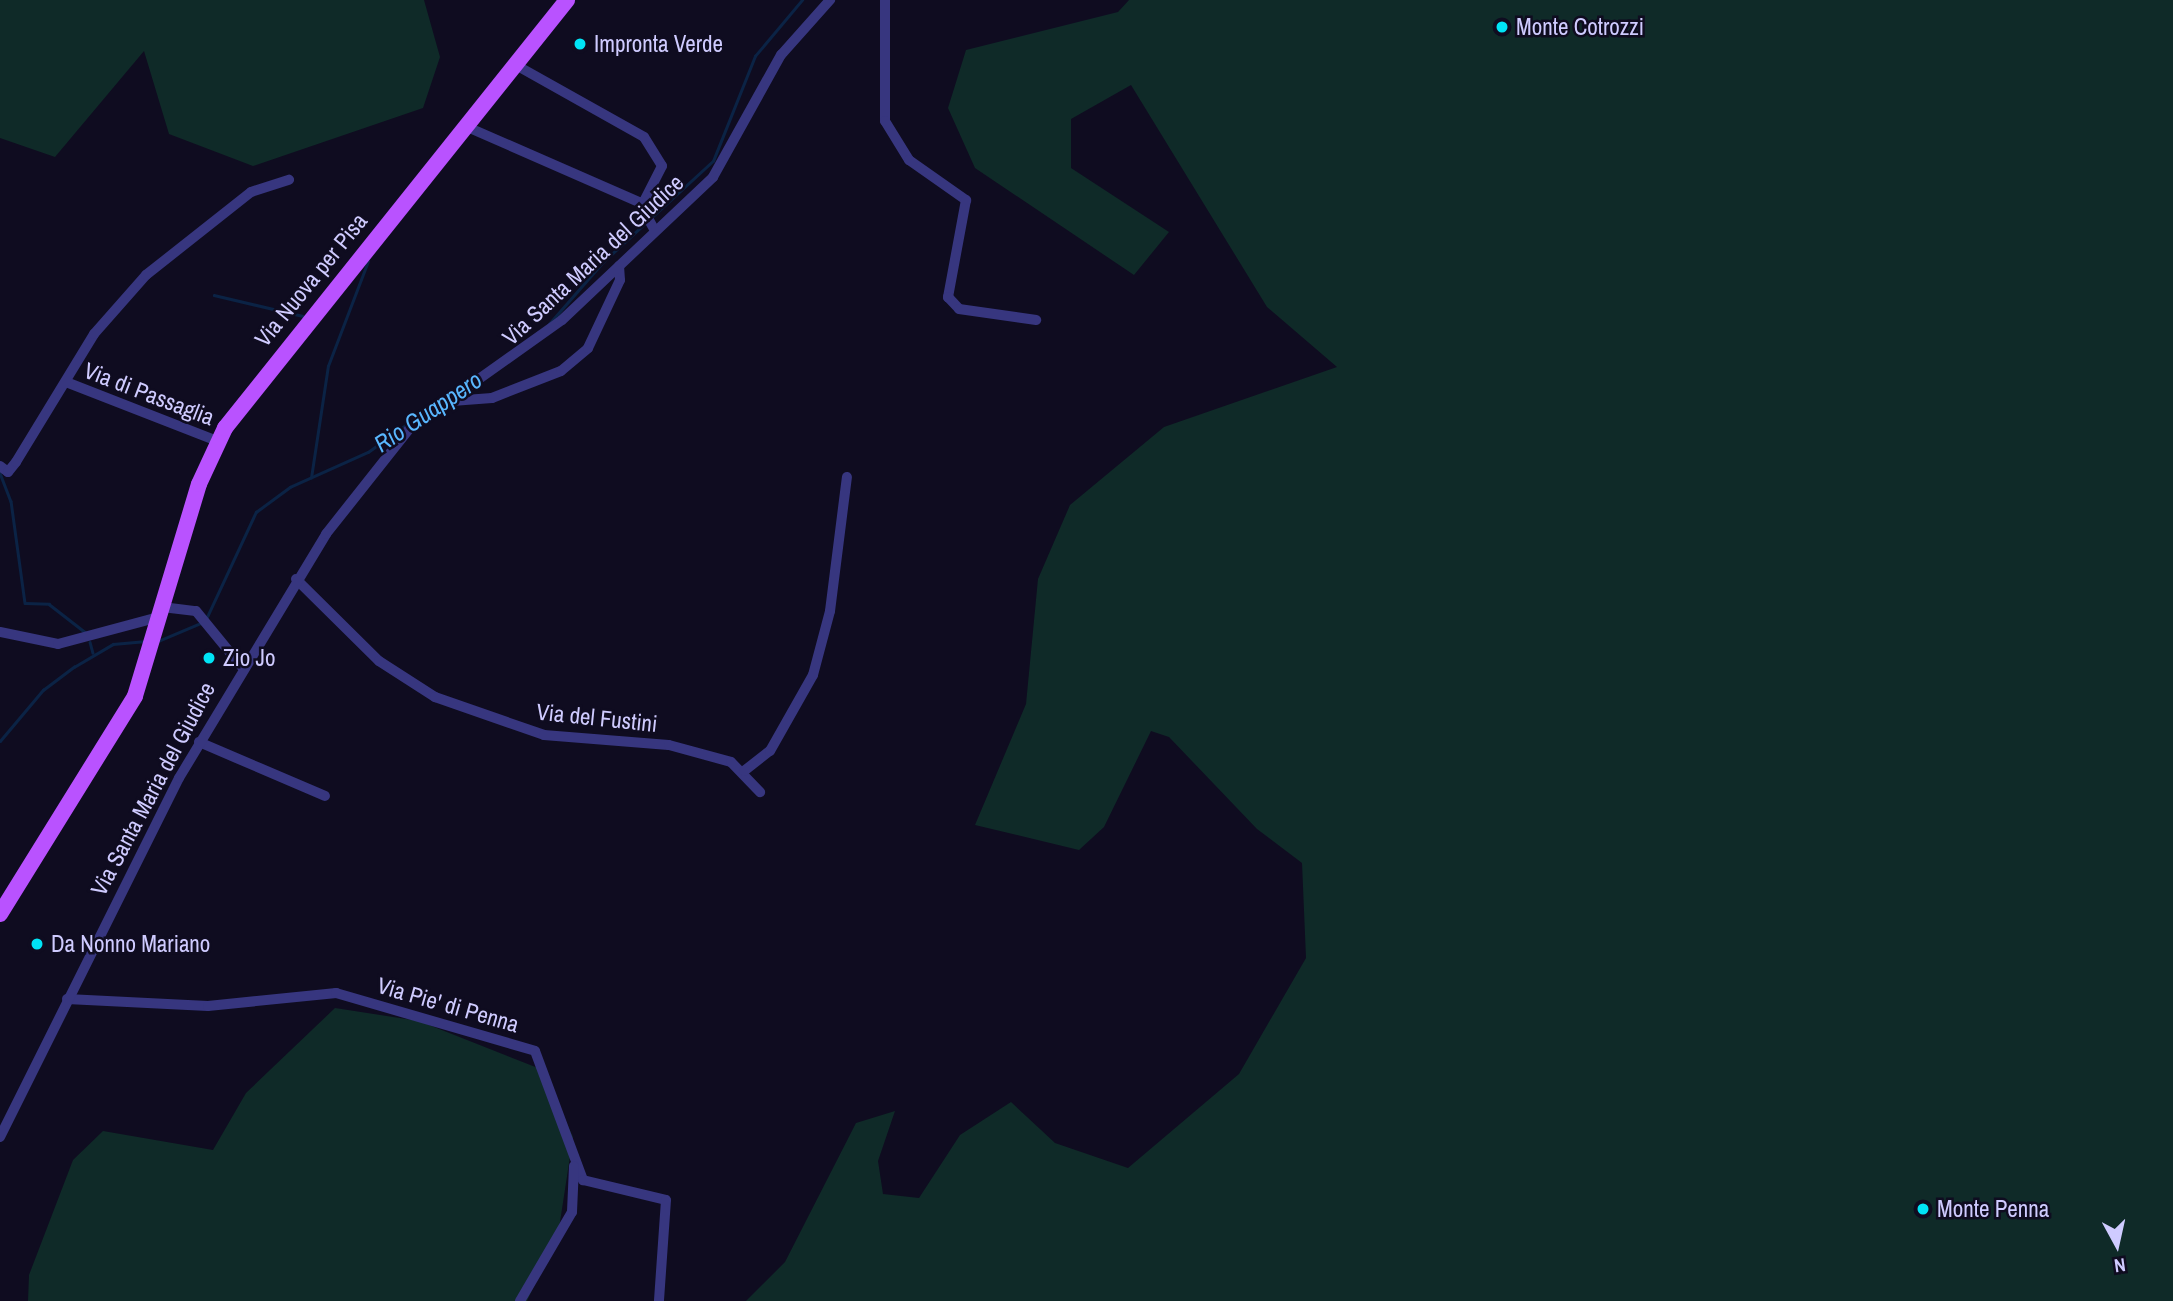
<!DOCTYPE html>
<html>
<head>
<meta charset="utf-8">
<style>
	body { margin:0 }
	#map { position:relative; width:2173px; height:1301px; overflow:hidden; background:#0f0c20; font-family:"Archivo Narrow",sans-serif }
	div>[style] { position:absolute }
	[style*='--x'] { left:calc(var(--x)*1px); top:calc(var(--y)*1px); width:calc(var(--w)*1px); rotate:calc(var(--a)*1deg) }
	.green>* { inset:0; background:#0f2a28 }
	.stream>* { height:2.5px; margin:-1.25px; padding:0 1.25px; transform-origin:1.25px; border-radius:1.25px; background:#0b2345 }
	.minor>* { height:10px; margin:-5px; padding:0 5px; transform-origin:5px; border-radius:5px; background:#37367f }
	.primary>* { height:16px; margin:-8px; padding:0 8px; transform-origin:8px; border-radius:8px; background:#b952ff }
	.dots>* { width:19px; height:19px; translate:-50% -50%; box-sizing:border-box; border:4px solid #0f0c20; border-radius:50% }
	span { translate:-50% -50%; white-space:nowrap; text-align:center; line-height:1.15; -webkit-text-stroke:5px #0f0c20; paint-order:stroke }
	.poi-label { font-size:23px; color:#cfcbff }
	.left { translate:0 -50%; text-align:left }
	.street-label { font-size:23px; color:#cfcbff }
	.water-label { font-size:24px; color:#59b7ff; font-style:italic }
	.north { position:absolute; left:2082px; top:1210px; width:70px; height:70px; -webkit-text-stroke:5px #0f0c20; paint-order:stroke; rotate:172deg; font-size:19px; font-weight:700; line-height:28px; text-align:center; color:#cfcbff }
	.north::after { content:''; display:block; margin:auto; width:24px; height:32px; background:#cfcbff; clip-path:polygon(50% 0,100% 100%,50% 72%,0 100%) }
</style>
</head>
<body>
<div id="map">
	<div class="green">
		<i style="clip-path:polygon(0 0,424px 0,440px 57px,423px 108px,253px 166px,169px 134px,144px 51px,55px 157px,0 138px)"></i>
		<i style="clip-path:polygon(1129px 0,2173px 0,2173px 1301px,746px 1301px,785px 1262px,856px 1123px,895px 1111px,878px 1161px,883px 1194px,919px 1198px,960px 1135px,1011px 1102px,1055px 1143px,1128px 1168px,1239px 1074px,1306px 958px,1302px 863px,1257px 829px,1169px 737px,1151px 731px,1104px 827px,1079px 850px,975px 825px,1026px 704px,1038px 579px,1070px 505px,1164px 427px,1337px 367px,1267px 307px,1131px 85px,1071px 119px,1071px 168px,1169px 232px,1134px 275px,975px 168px,948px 108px,966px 50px,1118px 12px)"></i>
		<i style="clip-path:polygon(335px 1008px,419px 1021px,543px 1070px,573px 1137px,558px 1235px,527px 1301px,28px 1301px,29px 1275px,73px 1160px,103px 1131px,213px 1150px,246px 1093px)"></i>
	</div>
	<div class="stream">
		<i style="--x:214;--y:295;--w:91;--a:13.3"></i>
		<i style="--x:548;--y:325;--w:84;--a:-48.9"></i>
		<i style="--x:603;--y:262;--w:149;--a:-42.6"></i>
		<i style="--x:713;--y:161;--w:113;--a:-68.2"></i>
		<i style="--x:755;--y:56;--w:73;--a:-50"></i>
		<i style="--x:0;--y:473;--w:30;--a:69"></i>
		<i style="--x:11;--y:501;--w:103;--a:82.2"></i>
		<i style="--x:25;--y:603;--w:24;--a:2"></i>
		<i style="--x:49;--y:604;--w:46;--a:37.9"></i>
		<i style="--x:311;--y:478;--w:113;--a:-81.4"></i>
		<i style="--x:328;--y:366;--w:112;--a:-69.1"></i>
		<i style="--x:206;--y:619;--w:118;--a:-65"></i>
		<i style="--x:256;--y:512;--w:42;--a:-36.3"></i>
		<i style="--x:290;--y:487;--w:85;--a:-24.2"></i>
		<i style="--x:368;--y:452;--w:96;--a:-35.7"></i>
		<i style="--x:90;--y:642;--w:11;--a:75"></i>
		<i style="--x:156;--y:642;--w:49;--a:-22.9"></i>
		<i style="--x:0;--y:741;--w:67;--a:-49.9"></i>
		<i style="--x:43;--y:690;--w:39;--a:-37"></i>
		<i style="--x:74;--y:667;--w:45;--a:-30.5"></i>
		<i style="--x:113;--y:644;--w:33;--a:-5"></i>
	</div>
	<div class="minor">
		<i style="--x:885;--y:0;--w:121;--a:90"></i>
		<i style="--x:885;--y:121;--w:46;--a:58.4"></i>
		<i style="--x:909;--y:160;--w:70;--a:35.1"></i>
		<i style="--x:966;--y:200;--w:99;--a:100.5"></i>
		<i style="--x:948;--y:297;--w:16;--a:47"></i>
		<i style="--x:959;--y:309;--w:78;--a:8.1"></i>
		<i style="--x:514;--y:64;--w:149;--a:29.3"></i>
		<i style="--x:644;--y:137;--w:34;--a:58"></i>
		<i style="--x:662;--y:166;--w:44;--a:117.1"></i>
		<i style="--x:465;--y:126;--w:190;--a:23.6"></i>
		<i style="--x:639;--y:202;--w:33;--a:61"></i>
		<i style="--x:66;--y:382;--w:162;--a:21.3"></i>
		<i style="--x:452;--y:401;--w:40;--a:-4.3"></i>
		<i style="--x:492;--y:398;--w:74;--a:-21.4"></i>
		<i style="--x:561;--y:371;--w:35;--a:-40"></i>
		<i style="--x:588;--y:348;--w:75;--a:-64.8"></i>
		<i style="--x:620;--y:280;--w:14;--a:-94"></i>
		<i style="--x:0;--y:466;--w:10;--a:37"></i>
		<i style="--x:8;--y:472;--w:13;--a:-51"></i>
		<i style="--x:16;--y:462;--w:150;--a:-58.6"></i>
		<i style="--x:94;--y:334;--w:79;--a:-48.6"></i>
		<i style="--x:146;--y:275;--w:134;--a:-38.3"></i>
		<i style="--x:251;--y:192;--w:40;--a:-18"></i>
		<i style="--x:296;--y:579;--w:117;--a:44.7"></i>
		<i style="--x:379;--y:661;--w:67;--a:32.7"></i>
		<i style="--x:435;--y:697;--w:115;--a:19.2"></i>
		<i style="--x:544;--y:735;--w:125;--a:4.6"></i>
		<i style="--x:669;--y:745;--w:64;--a:15.3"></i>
		<i style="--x:731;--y:762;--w:42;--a:46"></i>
		<i style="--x:162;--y:607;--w:34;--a:7"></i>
		<i style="--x:196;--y:611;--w:71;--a:50.7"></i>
		<i style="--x:0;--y:632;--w:59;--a:11.7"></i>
		<i style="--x:58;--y:644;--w:105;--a:-15"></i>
		<i style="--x:199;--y:742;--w:137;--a:23.2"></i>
		<i style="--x:744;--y:771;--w:33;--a:-38"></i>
		<i style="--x:770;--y:751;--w:87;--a:-60.5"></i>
		<i style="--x:813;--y:675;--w:66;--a:-75.1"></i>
		<i style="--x:830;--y:611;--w:135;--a:-82.8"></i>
		<i style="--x:67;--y:999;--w:141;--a:2.8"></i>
		<i style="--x:208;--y:1006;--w:129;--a:-5.8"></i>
		<i style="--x:336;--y:993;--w:207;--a:16.2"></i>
		<i style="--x:535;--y:1051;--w:138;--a:69.6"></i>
		<i style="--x:583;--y:1180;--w:85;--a:13.5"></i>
		<i style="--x:666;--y:1200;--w:101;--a:94"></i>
		<i style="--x:0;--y:1137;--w:401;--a:-63.5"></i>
		<i style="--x:179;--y:778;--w:285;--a:-58.9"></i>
		<i style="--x:326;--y:534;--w:135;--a:-51.6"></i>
		<i style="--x:410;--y:428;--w:186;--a:-35.4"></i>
		<i style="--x:562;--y:320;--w:208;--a:-43.4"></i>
		<i style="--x:713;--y:177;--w:140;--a:-60.9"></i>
		<i style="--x:781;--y:55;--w:74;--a:-48.3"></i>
		<i style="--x:520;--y:1301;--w:103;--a:-59.7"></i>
		<i style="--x:572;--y:1212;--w:46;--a:-87.5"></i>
	</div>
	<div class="primary">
		<i style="--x:0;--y:914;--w:256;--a:-58.2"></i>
		<i style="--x:135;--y:696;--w:221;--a:-73.2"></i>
		<i style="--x:199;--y:484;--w:62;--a:-65.1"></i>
		<i style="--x:225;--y:428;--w:548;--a:-51.37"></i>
	</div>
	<div class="dots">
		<i style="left:1502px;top:27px;background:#00e4f6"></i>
		<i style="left:580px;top:44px;background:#00e4f6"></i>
		<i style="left:209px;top:658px;background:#00e4f6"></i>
		<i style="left:37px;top:944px;background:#00e4f6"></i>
		<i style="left:1923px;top:1209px;background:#00e4f6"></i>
	</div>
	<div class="poi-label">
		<span class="left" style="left:1516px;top:27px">Monte Cotrozzi</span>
		<span class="left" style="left:594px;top:44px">Impronta Verde</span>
		<span class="left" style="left:223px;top:658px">Zio Jo</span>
		<span class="left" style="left:51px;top:944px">Da Nonno Mariano</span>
		<span class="left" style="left:1937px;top:1209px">Monte Penna</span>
	</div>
	<div class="street-label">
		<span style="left:593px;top:260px;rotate:-43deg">Via Santa Maria del Giudice</span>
		<span style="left:311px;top:280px;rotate:-51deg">Via Nuova per Pisa</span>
		<span style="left:149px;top:394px;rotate:21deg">Via di Passaglia</span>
		<span style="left:597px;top:718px;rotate:6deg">Via del Fustini</span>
		<span style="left:153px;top:789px;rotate:-62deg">Via Santa Maria del Giudice</span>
		<span style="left:448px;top:1005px;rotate:16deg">Via Pie' di Penna</span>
	</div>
	<div class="water-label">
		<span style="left:428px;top:412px;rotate:-34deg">Rio Guappero</span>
	</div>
	<div class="north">N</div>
</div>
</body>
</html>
